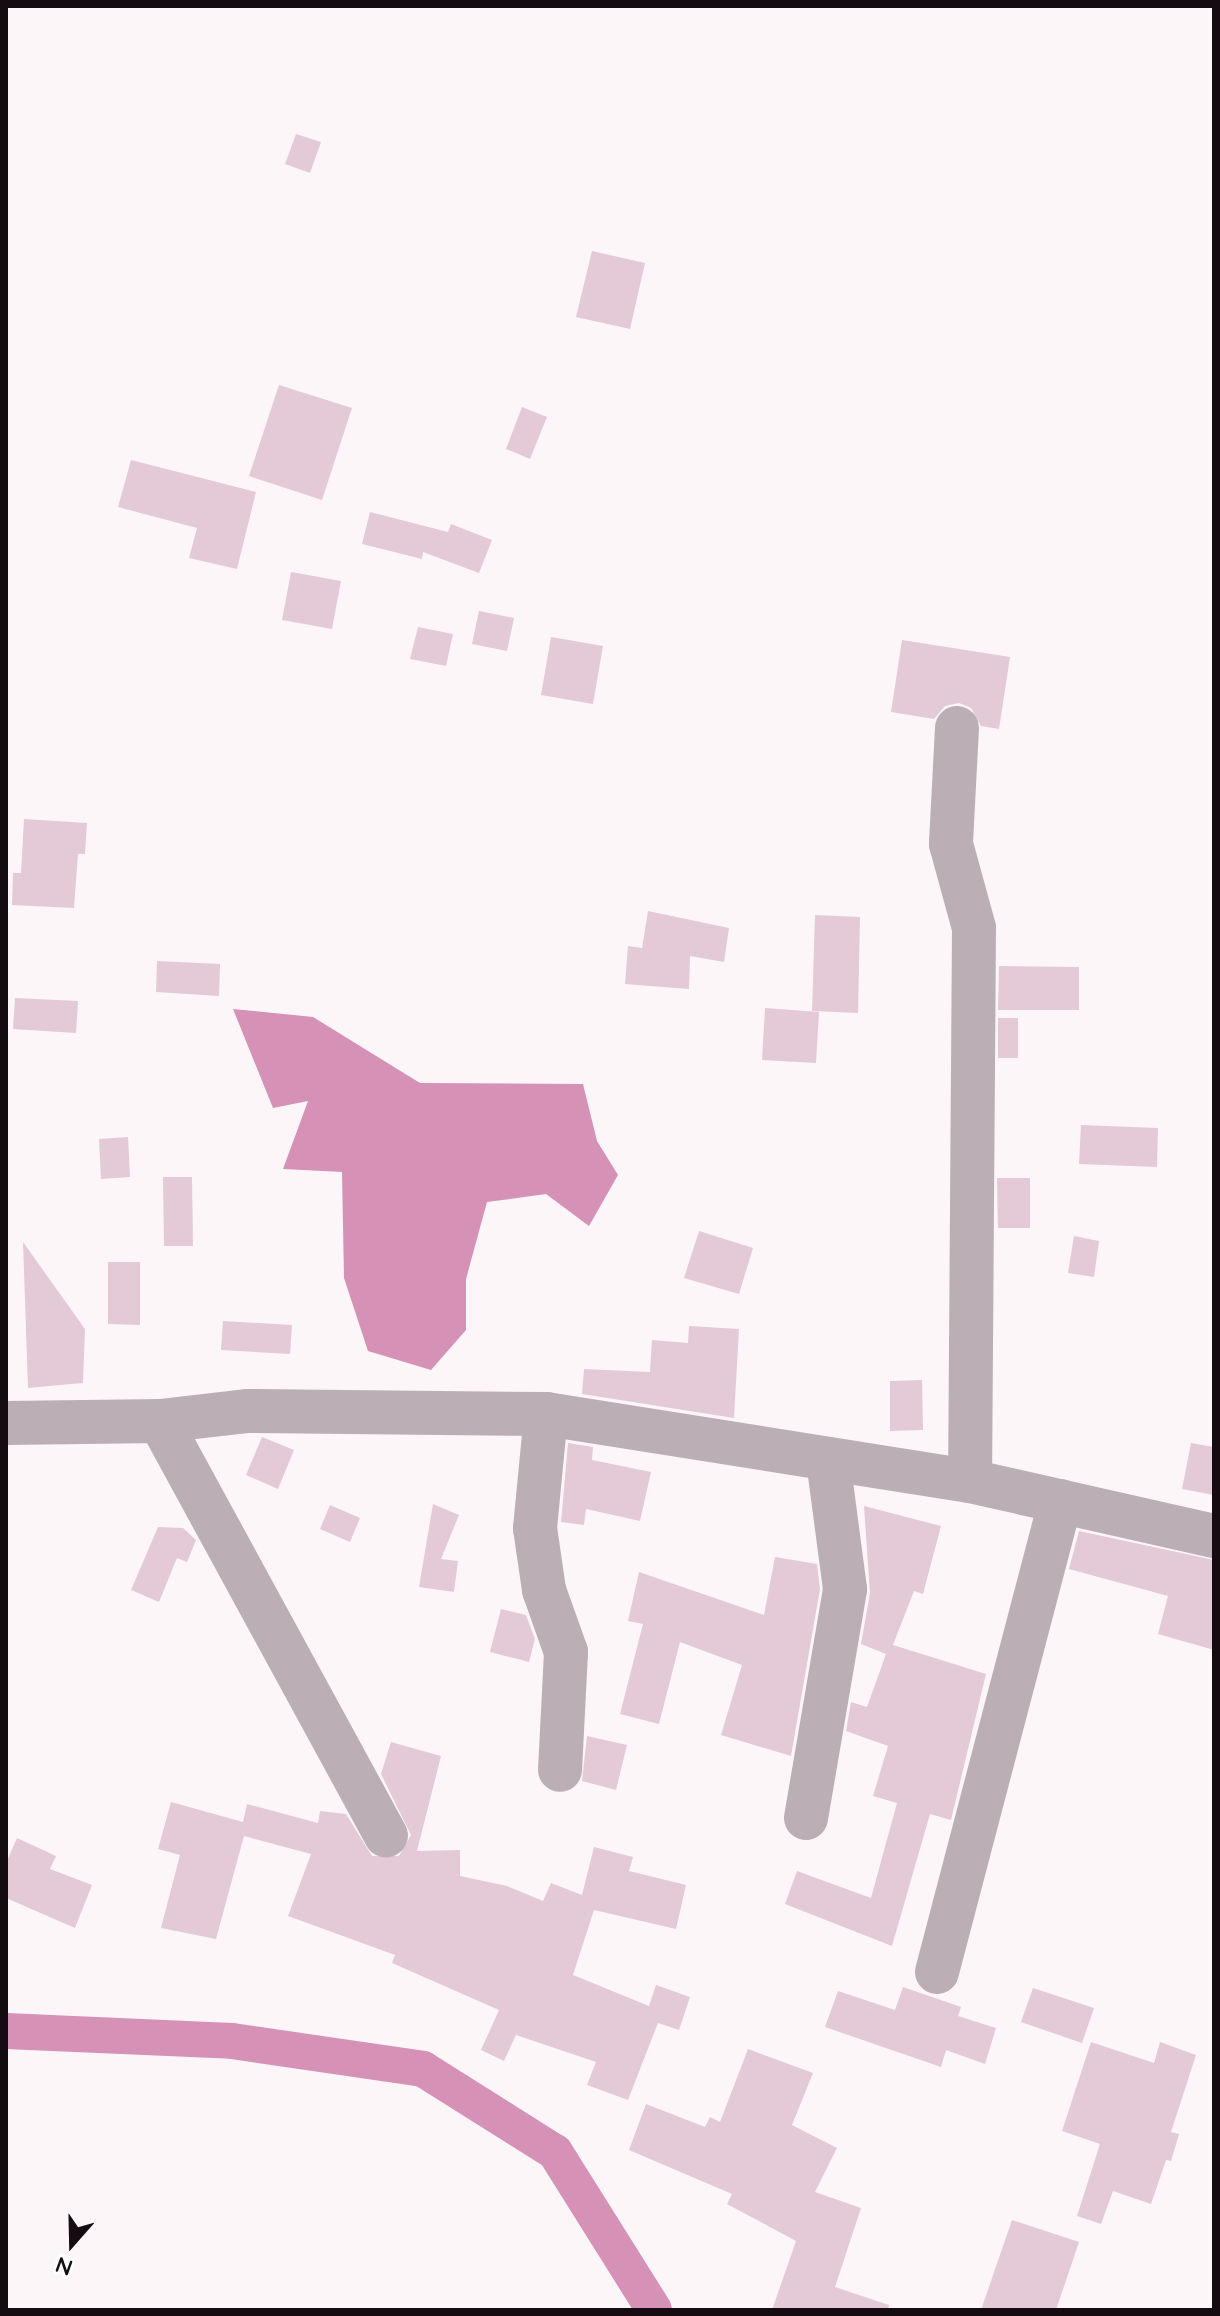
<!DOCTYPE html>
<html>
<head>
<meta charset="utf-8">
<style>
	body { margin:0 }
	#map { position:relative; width:1220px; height:2316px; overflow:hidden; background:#fcf6f9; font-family:Quicksand,sans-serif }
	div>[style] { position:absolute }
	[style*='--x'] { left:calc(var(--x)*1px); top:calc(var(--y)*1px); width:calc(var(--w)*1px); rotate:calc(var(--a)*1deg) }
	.water>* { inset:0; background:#d691b7 }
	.canal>* { height:36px; margin:-18px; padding:0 18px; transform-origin:18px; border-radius:18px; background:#d691b7 }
	.building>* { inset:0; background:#e4c9d7 }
	.minor>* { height:44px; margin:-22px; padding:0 22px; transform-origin:22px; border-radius:22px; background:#bbafb5 }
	span { translate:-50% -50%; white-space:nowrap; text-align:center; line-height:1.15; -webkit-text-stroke:6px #fff; paint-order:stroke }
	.frame { position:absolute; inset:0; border:8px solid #150c11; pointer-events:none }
	.north { position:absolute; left:32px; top:2204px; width:80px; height:80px; -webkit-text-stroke:6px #fff; paint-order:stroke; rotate:200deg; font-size:22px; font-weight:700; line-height:32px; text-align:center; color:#150c11 }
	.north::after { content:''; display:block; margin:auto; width:28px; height:36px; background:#150c11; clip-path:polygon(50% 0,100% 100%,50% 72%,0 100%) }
</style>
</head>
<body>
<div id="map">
	<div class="water">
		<i style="clip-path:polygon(233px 1009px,313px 1017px,420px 1083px,583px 1084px,597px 1141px,618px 1175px,589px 1226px,546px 1194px,487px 1202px,466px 1279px,466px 1330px,431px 1370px,368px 1351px,344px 1278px,342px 1172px,283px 1169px,308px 1101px,273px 1108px)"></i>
	</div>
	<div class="canal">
		<i style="--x:6;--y:2031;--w:226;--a:2.5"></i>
		<i style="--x:232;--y:2041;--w:193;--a:8.3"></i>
		<i style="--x:423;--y:2069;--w:156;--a:32.2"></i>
		<i style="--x:555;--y:2152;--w:186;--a:57.9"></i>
	</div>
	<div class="building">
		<i style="clip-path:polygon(296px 134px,321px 142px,310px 173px,285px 164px)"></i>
		<i style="clip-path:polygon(592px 251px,645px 263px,630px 329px,576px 317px)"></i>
		<i style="clip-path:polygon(279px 385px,352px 408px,322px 500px,249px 476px)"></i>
		<i style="clip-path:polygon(522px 407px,547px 417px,530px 459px,506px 449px)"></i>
		<i style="clip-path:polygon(131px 460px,256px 492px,237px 569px,189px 558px,197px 528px,118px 507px)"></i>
		<i style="clip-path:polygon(370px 512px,448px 532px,451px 524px,492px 540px,479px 573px,423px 552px,422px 559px,362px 544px)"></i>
		<i style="clip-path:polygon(291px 572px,341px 581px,332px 629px,282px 620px)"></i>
		<i style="clip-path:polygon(479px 611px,514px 618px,507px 651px,472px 644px)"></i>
		<i style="clip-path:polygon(418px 627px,453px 634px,446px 666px,410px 659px)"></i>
		<i style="clip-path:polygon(551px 637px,603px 646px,593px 704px,541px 695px)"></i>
		<i style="clip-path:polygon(902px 640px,1010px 657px,999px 729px,981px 726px,971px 708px,959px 703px,945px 706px,934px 719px,891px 712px)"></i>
		<i style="clip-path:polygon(24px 819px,87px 823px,85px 854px,78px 854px,74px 908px,12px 905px,13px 873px,21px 873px)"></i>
		<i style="clip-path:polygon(648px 911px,729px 928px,724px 962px,690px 956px,689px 989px,625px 984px,628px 946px,642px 948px)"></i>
		<i style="clip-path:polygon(815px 915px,860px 917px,858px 1013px,812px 1011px)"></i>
		<i style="clip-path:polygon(157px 961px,220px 964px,219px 996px,156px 992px)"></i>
		<i style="clip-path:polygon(999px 966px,1079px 967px,1079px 1010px,998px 1010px)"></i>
		<i style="clip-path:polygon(15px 998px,78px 1001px,76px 1033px,13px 1029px)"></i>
		<i style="clip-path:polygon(765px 1008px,819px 1012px,816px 1063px,762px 1060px)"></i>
		<i style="clip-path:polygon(998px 1018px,1018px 1018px,1018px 1058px,998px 1058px)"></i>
		<i style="clip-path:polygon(1081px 1125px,1158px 1128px,1157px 1167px,1079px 1164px)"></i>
		<i style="clip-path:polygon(128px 1137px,130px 1177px,101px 1179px,99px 1139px)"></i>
		<i style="clip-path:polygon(163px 1177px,192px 1177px,193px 1246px,164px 1246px)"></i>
		<i style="clip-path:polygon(997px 1178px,1030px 1178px,1030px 1228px,998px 1228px)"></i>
		<i style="clip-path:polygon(699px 1231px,753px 1248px,739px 1294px,684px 1278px)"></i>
		<i style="clip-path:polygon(1074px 1236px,1099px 1241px,1094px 1277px,1068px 1273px)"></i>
		<i style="clip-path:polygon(23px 1242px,85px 1329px,83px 1383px,28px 1388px)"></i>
		<i style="clip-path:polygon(108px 1262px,140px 1262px,140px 1325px,108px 1324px)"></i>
		<i style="clip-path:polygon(223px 1321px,292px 1325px,290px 1354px,221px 1350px)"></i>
		<i style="clip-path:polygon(689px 1326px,739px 1329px,734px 1418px,582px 1394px,584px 1369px,650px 1372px,652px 1340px,688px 1343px)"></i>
		<i style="clip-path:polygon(922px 1380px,923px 1430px,890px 1431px,890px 1381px)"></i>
		<i style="clip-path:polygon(262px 1437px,294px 1450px,278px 1489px,246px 1475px)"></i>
		<i style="clip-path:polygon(568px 1443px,593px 1447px,592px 1460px,651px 1472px,640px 1521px,586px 1509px,584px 1525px,561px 1522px)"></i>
		<i style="clip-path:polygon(1191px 1443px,1214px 1447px,1214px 1495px,1182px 1489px)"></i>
		<i style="clip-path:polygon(433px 1504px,459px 1515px,441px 1559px,458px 1561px,454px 1592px,419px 1587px)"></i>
		<i style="clip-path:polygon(330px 1505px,360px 1518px,350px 1542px,320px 1529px)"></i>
		<i style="clip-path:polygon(864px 1506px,941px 1526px,923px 1594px,914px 1591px,893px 1645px,986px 1674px,951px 1820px,930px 1814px,892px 1946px,785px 1904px,797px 1871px,871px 1898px,897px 1803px,873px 1796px,888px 1746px,846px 1731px,851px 1702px,867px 1707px,886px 1654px,861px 1644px,870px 1593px)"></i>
		<i style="clip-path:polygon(158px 1527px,183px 1528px,196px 1540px,187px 1562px,177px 1558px,159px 1602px,131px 1590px)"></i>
		<i style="clip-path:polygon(1079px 1531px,1214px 1560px,1214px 1650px,1158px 1634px,1168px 1596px,1069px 1569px)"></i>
		<i style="clip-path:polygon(775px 1557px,817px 1564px,820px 1589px,791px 1756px,721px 1735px,742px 1665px,680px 1642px,659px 1724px,620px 1714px,643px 1624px,628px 1621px,639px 1572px,764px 1615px)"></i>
		<i style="clip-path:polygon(501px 1609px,526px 1615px,535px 1639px,529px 1662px,490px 1652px)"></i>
		<i style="clip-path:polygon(587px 1736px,627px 1745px,616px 1790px,582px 1781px)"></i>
		<i style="clip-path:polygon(391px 1742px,441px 1756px,417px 1851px,460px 1850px,460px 1876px,507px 1886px,543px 1901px,551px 1883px,582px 1895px,594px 1847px,633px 1857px,629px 1871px,686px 1885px,676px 1929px,594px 1910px,573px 1975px,649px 2006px,656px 1985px,690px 1997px,679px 2030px,658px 2023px,628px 2100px,587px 2085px,596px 2062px,516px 2035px,504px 2061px,481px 2050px,499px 2010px,392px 1963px,395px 1955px,288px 1916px,311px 1854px,244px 1836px,216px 1939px,161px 1928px,180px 1855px,158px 1849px,171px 1802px,243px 1822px,247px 1804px,318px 1823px,320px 1811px,346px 1814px,372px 1856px,399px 1856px,411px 1835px,381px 1774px)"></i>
		<i style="clip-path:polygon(17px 1838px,56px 1856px,50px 1869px,92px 1885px,75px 1928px,6px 1898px,6px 1863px)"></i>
		<i style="clip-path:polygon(903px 1987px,961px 2007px,958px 2016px,996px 2028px,985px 2064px,946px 2050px,941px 2067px,825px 2027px,838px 1991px,895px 2010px)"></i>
		<i style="clip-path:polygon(1033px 1988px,1094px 2008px,1082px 2043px,1021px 2022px)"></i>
		<i style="clip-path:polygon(1091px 2042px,1154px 2063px,1160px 2042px,1196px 2055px,1171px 2132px,1179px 2134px,1171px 2161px,1166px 2160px,1151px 2204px,1113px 2191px,1101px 2224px,1077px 2216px,1100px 2144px,1062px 2131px)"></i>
		<i style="clip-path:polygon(748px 2049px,813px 2073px,792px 2125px,837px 2148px,815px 2192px,861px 2208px,835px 2287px,889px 2305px,888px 2310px,772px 2310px,796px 2241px,727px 2204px,732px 2194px,629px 2150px,646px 2104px,705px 2127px,710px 2117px,720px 2122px)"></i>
		<i style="clip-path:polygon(1012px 2220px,1079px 2242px,1056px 2310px,981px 2310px)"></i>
	</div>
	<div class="minor">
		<i style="--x:957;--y:728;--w:116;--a:93"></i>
		<i style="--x:951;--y:844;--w:87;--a:74.7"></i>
		<i style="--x:974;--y:928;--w:553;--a:90.41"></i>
		<i style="--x:546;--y:1414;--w:115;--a:95.5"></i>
		<i style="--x:535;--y:1528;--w:63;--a:81.7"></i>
		<i style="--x:544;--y:1590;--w:66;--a:70.5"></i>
		<i style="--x:566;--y:1652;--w:118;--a:92.9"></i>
		<i style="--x:160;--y:1421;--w:472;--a:61.4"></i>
		<i style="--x:6;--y:1423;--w:154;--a:-0.7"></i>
		<i style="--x:160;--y:1421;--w:89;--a:-6.5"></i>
		<i style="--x:248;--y:1411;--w:298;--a:0.6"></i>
		<i style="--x:546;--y:1414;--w:429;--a:9"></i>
		<i style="--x:970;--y:1481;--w:250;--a:12.7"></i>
		<i style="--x:806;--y:1818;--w:232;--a:-80.3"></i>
		<i style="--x:845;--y:1589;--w:131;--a:-97.5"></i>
		<i style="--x:937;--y:1972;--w:487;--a:-75.3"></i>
	</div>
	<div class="frame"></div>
	<div class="north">N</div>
</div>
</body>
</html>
